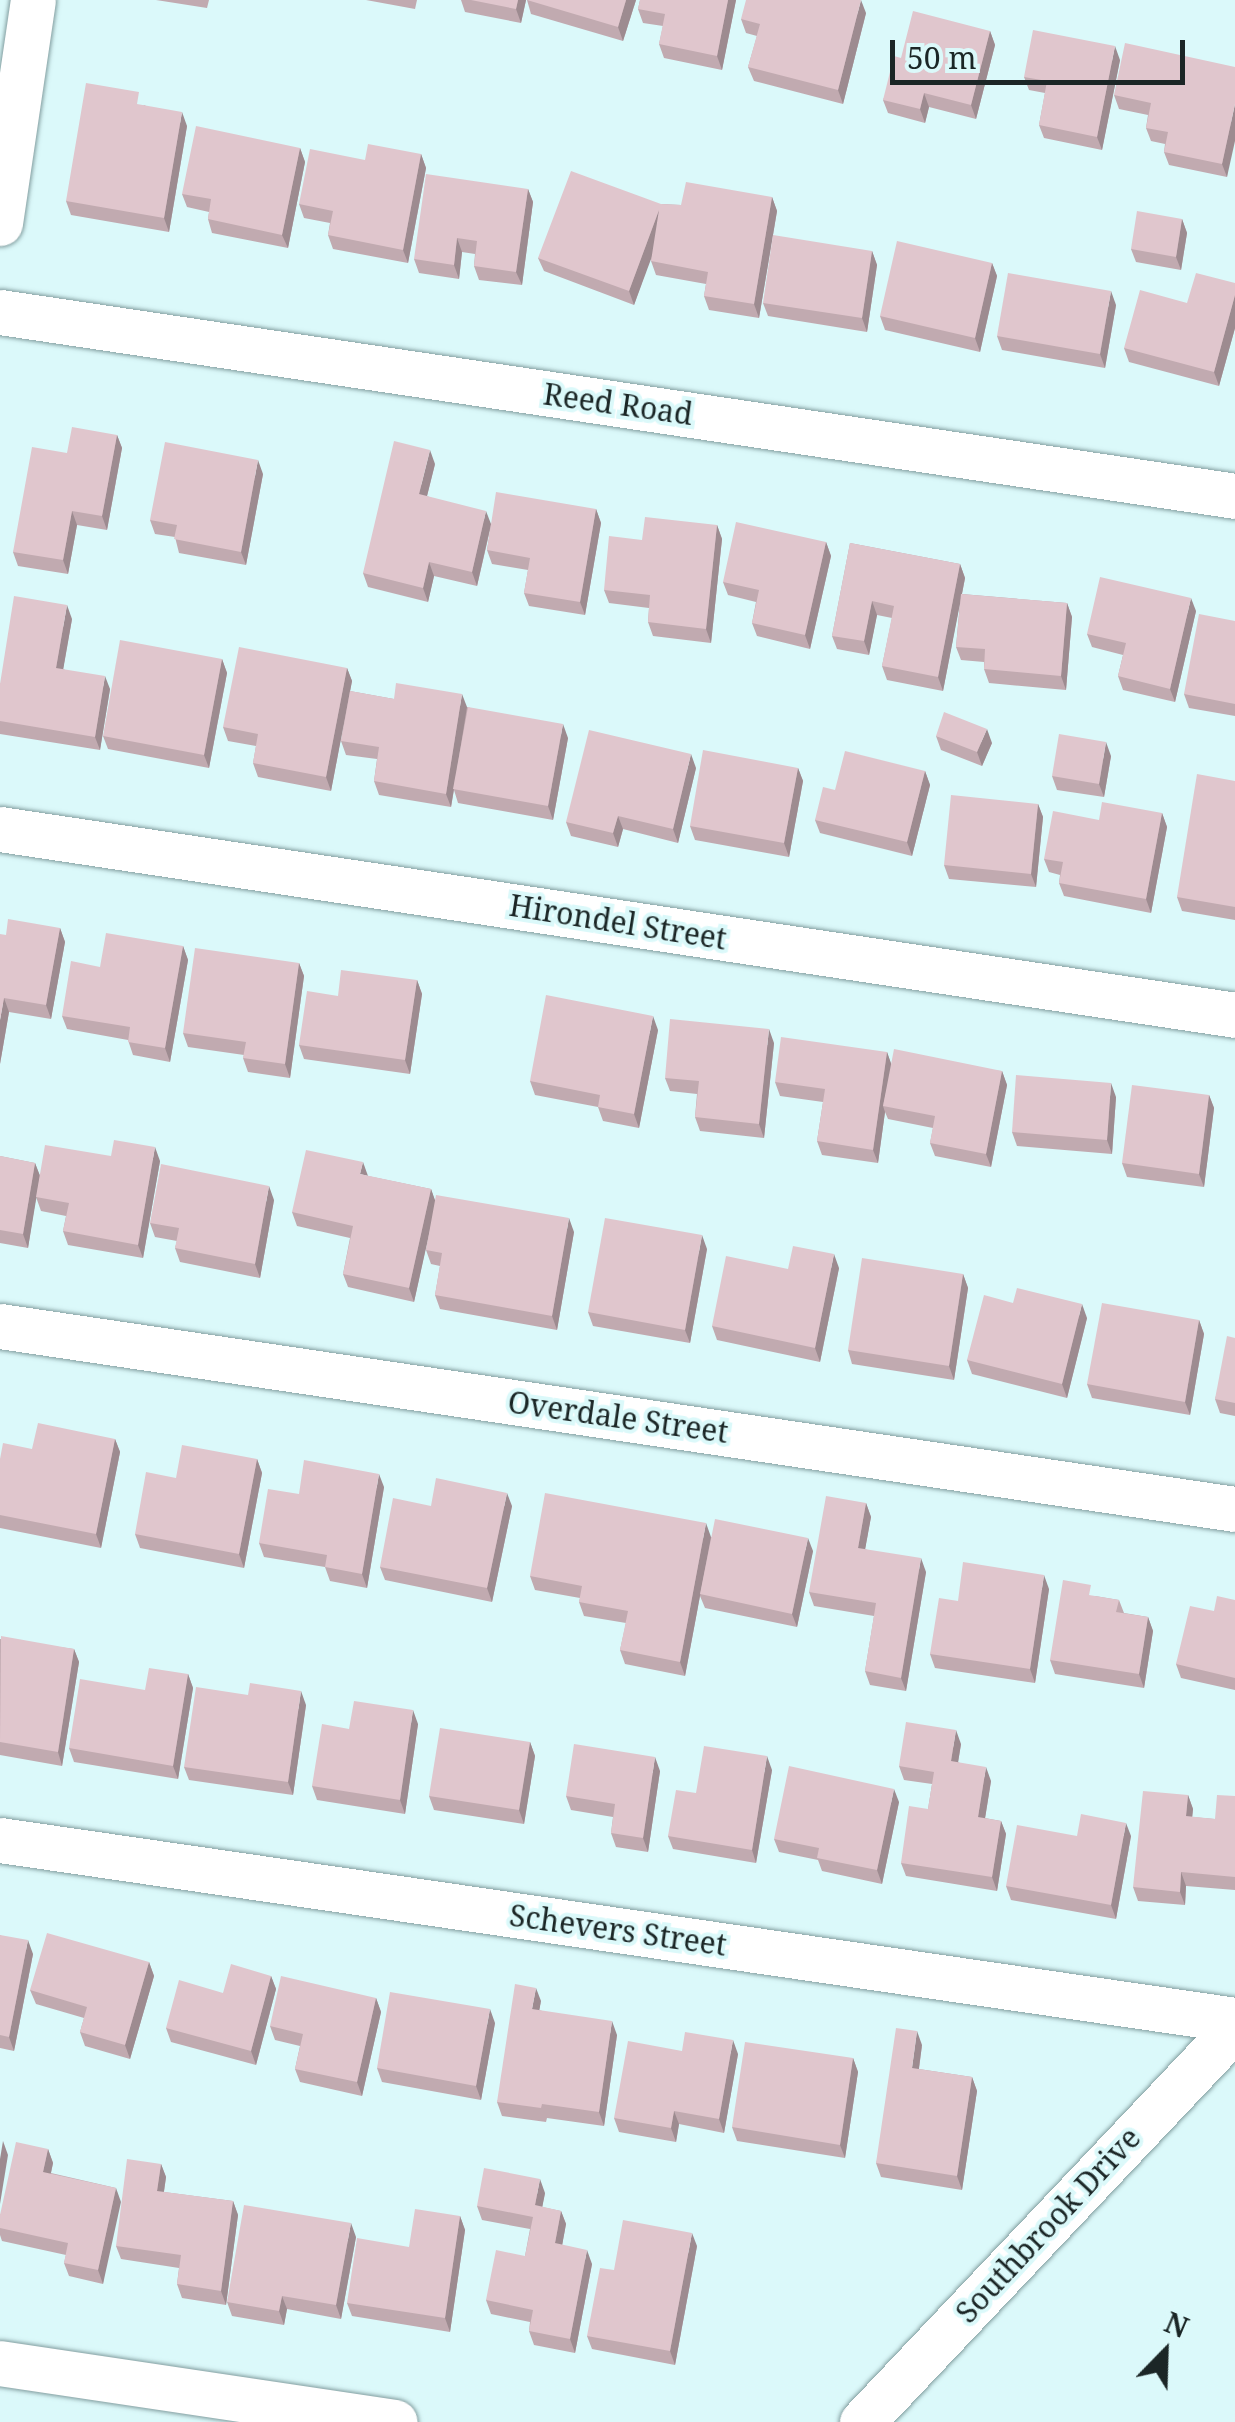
<!DOCTYPE html>
<html>
<head>
<meta charset="utf-8">
<style>
	body { margin:0 }
	#map { position:relative; width:1235px; height:2422px; overflow:hidden; background:#dbf9fa; font-family:"Noto Serif",serif }
	div>[style] { position:absolute }
	[style*='--x'] { left:calc(var(--x)*1px); top:calc(var(--y)*1px); width:calc(var(--w)*1px); rotate:calc(var(--a)*1deg) }
	.roads { filter:drop-shadow(0 0 2px #839ea0) drop-shadow(0 0 2px #839ea0) }
	.minor>* { height:45px; margin:-22.5px; padding:0 22.5px; transform-origin:22.5px; border-radius:22.5px; background:#fff }
	.wall>* { inset:0; background:#c1aab0 }
	.shaded-wall>* { inset:0; background:#9d8b90 }
	.building>* { inset:0; background:#e0c6cd }
	span { translate:-50% -50%; white-space:nowrap; text-align:center; line-height:1.15; -webkit-text-stroke:8px #dbf9fa; paint-order:stroke }
	.street-label { font-size:30px; color:#1b2626 }
	.north { position:absolute; left:1115px; top:2302px; width:100px; height:100px; -webkit-text-stroke:8px #dbf9fa; paint-order:stroke; rotate:23deg; font-size:28px; font-weight:700; line-height:40px; text-align:center; color:#1b2626 }
	.north::after { content:''; display:block; margin:auto; width:35px; height:45px; background:#1b2626; clip-path:polygon(50% 0,100% 100%,50% 72%,0 100%) }
	.scale { position:absolute; left:890px; top:40px; width:295px; height:45px; box-sizing:border-box; border:5px solid #1b2626; border-top:0; padding-left:12px; font-size:30px; line-height:35px; white-space:nowrap; color:#1b2626; -webkit-text-stroke:8px #dbf9fa; paint-order:stroke }
</style>
</head>
<body>
<div id="map">
	<div class="roads">
		<div class="minor">
			<i style="--x:0;--y:223;--w:225;--a:-81.6"></i>
			<i style="--x:0;--y:312;--w:1249;--a:8.47"></i>
			<i style="--x:0;--y:829;--w:1249;--a:8.56"></i>
			<i style="--x:0;--y:1326;--w:1248;--a:8.43"></i>
			<i style="--x:0;--y:1840;--w:1248;--a:8.29"></i>
			<i style="--x:0;--y:2363;--w:399;--a:8.5"></i>
			<i style="--x:862;--y:2422;--w:543;--a:-46.57"></i>
		</div>
	</div>
	<div class="wall">
		<i style="clip-path:polygon(156px 0,209px 0,207px 8px)"></i>
		<i style="clip-path:polygon(366px 0,417px 0,415px 9px)"></i>
		<i style="clip-path:polygon(461px 0,526px 0,521px 23px,465px 12px)"></i>
		<i style="clip-path:polygon(527px 0,636px 0,623px 41px,531px 14px)"></i>
		<i style="clip-path:polygon(640px 0,736px 0,722px 70px,664px 58px,659px 44px,663px 26px,643px 23px,638px 9px)"></i>
		<i style="clip-path:polygon(866px 13px,843px 104px,754px 81px,748px 67px,757px 36px,746px 33px,741px 19px)"></i>
		<i style="clip-path:polygon(990px 31px,995px 45px,976px 119px,929px 107px,925px 123px,888px 113px,883px 100px,901px 58px)"></i>
		<i style="clip-path:polygon(1120px 60px,1102px 150px,1044px 138px,1039px 125px,1045px 93px,1029px 90px,1024px 77px)"></i>
		<i style="clip-path:polygon(1235px 67px,1227px 177px,1169px 165px,1164px 152px,1165px 144px,1151px 141px,1146px 128px,1148px 115px,1119px 109px,1114px 95px)"></i>
		<i style="clip-path:polygon(144px 105px,187px 126px,169px 232px,71px 215px,66px 201px)"></i>
		<i style="clip-path:polygon(300px 148px,305px 162px,288px 248px,212px 233px,208px 219px,209px 212px,187px 207px,182px 194px)"></i>
		<i style="clip-path:polygon(421px 154px,426px 168px,408px 263px,333px 249px,328px 235px,330px 223px,304px 218px,299px 204px,365px 160px)"></i>
		<i style="clip-path:polygon(528px 189px,533px 202px,522px 285px,479px 280px,474px 266px,475px 254px,462px 252px,459px 279px,419px 273px,414px 259px)"></i>
		<i style="clip-path:polygon(772px 197px,777px 211px,759px 318px,709px 310px,704px 296px,706px 284px,656px 275px,651px 261px,651px 257px,634px 305px,544px 271px,538px 258px,661px 204px,681px 205px)"></i>
		<i style="clip-path:polygon(1182px 219px,1187px 233px,1181px 270px,1136px 262px,1131px 249px)"></i>
		<i style="clip-path:polygon(872px 251px,877px 265px,867px 332px,768px 316px,763px 303px)"></i>
		<i style="clip-path:polygon(992px 263px,997px 276px,980px 352px,885px 330px,880px 316px)"></i>
		<i style="clip-path:polygon(1235px 283px,1235px 328px,1219px 386px,1129px 362px,1124px 348px)"></i>
		<i style="clip-path:polygon(1116px 305px,1105px 368px,1002px 350px,997px 336px)"></i>
		<i style="clip-path:polygon(117px 435px,122px 448px,107px 530px,77px 525px,68px 574px,18px 566px,13px 552px,67px 453px)"></i>
		<i style="clip-path:polygon(435px 464px,427px 496px,491px 524px,596px 509px,601px 523px,585px 615px,529px 606px,524px 593px,528px 570px,492px 564px,487px 550px,491px 526px,477px 586px,434px 576px,428px 602px,368px 587px,363px 573px)"></i>
		<i style="clip-path:polygon(263px 474px,246px 565px,179px 553px,175px 537px,155px 534px,150px 520px)"></i>
		<i style="clip-path:polygon(717px 525px,722px 539px,711px 643px,653px 636px,648px 622px,649px 608px,609px 603px,604px 590px,642px 540px)"></i>
		<i style="clip-path:polygon(826px 542px,831px 556px,810px 649px,757px 636px,752px 623px,756px 602px,728px 595px,723px 582px)"></i>
		<i style="clip-path:polygon(850px 543px,960px 564px,965px 578px,962px 594px,1067px 603px,1072px 617px,1066px 690px,989px 683px,984px 669px,984px 662px,961px 660px,956px 647px,960px 602px,943px 691px,887px 680px,882px 666px,892px 618px,877px 615px,869px 655px,837px 649px,832px 636px)"></i>
		<i style="clip-path:polygon(1196px 611px,1175px 702px,1123px 690px,1118px 676px,1123px 655px,1092px 647px,1087px 634px)"></i>
		<i style="clip-path:polygon(72px 619px,63px 669px,110px 689px,100px 750px,0 734px,0 684px)"></i>
		<i style="clip-path:polygon(1235px 621px,1235px 716px,1189px 708px,1184px 694px)"></i>
		<i style="clip-path:polygon(222px 659px,227px 673px,209px 768px,108px 749px,103px 736px)"></i>
		<i style="clip-path:polygon(347px 668px,352px 681px,350px 691px,394px 699px,467px 707px,568px 738px,553px 820px,458px 803px,454px 790px,451px 807px,379px 795px,374px 781px,377px 759px,346px 755px,341px 741px,345px 717px,331px 791px,258px 777px,253px 763px,256px 746px,228px 741px,223px 727px)"></i>
		<i style="clip-path:polygon(936px 736px,992px 743px,982px 766px,941px 750px)"></i>
		<i style="clip-path:polygon(1111px 756px,1104px 797px,1057px 790px,1052px 776px)"></i>
		<i style="clip-path:polygon(696px 768px,678px 843px,623px 829px,618px 847px,571px 836px,566px 822px)"></i>
		<i style="clip-path:polygon(798px 768px,803px 781px,789px 857px,695px 840px,690px 826px)"></i>
		<i style="clip-path:polygon(925px 771px,930px 785px,912px 856px,820px 833px,815px 820px,835px 790px)"></i>
		<i style="clip-path:polygon(1235px 781px,1235px 920px,1182px 911px,1177px 897px)"></i>
		<i style="clip-path:polygon(1038px 804px,1043px 817px,1036px 887px,949px 879px,944px 865px)"></i>
		<i style="clip-path:polygon(1162px 813px,1167px 827px,1151px 913px,1064px 896px,1059px 883px,1060px 875px,1049px 872px,1044px 859px,1099px 820px)"></i>
		<i style="clip-path:polygon(60px 928px,65px 942px,51px 1019px,9px 1012px,0 1064px,6px 935px)"></i>
		<i style="clip-path:polygon(183px 946px,188px 960px,170px 1062px,133px 1055px,128px 1040px,67px 1029px,62px 1016px)"></i>
		<i style="clip-path:polygon(299px 963px,304px 976px,290px 1078px,248px 1072px,243px 1058px,244px 1055px,188px 1047px,183px 1033px)"></i>
		<i style="clip-path:polygon(417px 980px,422px 994px,410px 1074px,304px 1059px,299px 1045px,338px 996px)"></i>
		<i style="clip-path:polygon(658px 1030px,639px 1128px,603px 1121px,598px 1107px,535px 1095px,530px 1081px)"></i>
		<i style="clip-path:polygon(774px 1043px,764px 1138px,700px 1131px,695px 1117px,697px 1094px,670px 1091px,665px 1078px)"></i>
		<i style="clip-path:polygon(887px 1052px,891px 1064px,1002px 1071px,1007px 1085px,991px 1167px,935px 1156px,930px 1143px,933px 1128px,888px 1119px,885px 1112px,878px 1163px,822px 1155px,817px 1141px,823px 1102px,780px 1096px,775px 1082px)"></i>
		<i style="clip-path:polygon(1209px 1095px,1214px 1108px,1204px 1187px,1127px 1177px,1122px 1163px)"></i>
		<i style="clip-path:polygon(1116px 1097px,1112px 1154px,1017px 1146px,1012px 1132px)"></i>
		<i style="clip-path:polygon(0 1156px,35px 1163px,40px 1176px,111px 1156px,160px 1161px,143px 1258px,68px 1245px,63px 1231px,66px 1216px,41px 1211px,36px 1197px,28px 1248px,0 1243px)"></i>
		<i style="clip-path:polygon(368px 1176px,431px 1189px,435px 1201px,574px 1232px,557px 1330px,440px 1309px,435px 1295px,440px 1266px,431px 1264px,426px 1250px,431px 1224px,414px 1302px,348px 1287px,343px 1274px,350px 1238px,297px 1226px,292px 1212px)"></i>
		<i style="clip-path:polygon(274px 1200px,260px 1278px,180px 1262px,175px 1248px,177px 1241px,155px 1237px,150px 1223px)"></i>
		<i style="clip-path:polygon(707px 1249px,690px 1343px,593px 1326px,588px 1312px)"></i>
		<i style="clip-path:polygon(839px 1268px,820px 1362px,717px 1340px,712px 1326px,788px 1269px)"></i>
		<i style="clip-path:polygon(963px 1274px,968px 1288px,954px 1380px,852px 1364px,848px 1350px)"></i>
		<i style="clip-path:polygon(1013px 1303px,1087px 1318px,1067px 1398px,972px 1374px,967px 1360px)"></i>
		<i style="clip-path:polygon(1199px 1320px,1204px 1334px,1190px 1415px,1092px 1398px,1087px 1384px)"></i>
		<i style="clip-path:polygon(1235px 1338px,1235px 1416px,1220px 1413px,1215px 1399px)"></i>
		<i style="clip-path:polygon(115px 1439px,120px 1452px,101px 1548px,0 1528px,0 1459px,32px 1449px)"></i>
		<i style="clip-path:polygon(257px 1459px,262px 1473px,244px 1568px,140px 1548px,135px 1534px)"></i>
		<i style="clip-path:polygon(384px 1487px,367px 1588px,330px 1581px,325px 1567px,264px 1557px,259px 1543px,299px 1494px)"></i>
		<i style="clip-path:polygon(866px 1503px,871px 1517px,865px 1549px,926px 1572px,906px 1691px,870px 1685px,865px 1671px,874px 1616px,814px 1606px,809px 1592px)"></i>
		<i style="clip-path:polygon(431px 1506px,512px 1506px,492px 1602px,385px 1580px,380px 1567px)"></i>
		<i style="clip-path:polygon(711px 1537px,813px 1551px,797px 1627px,705px 1608px,700px 1596px,685px 1676px,625px 1664px,620px 1650px,626px 1623px,584px 1616px,579px 1602px,580px 1598px,535px 1590px,530px 1576px)"></i>
		<i style="clip-path:polygon(1049px 1589px,1035px 1683px,935px 1668px,930px 1654px,958px 1601px)"></i>
		<i style="clip-path:polygon(1095px 1596px,1119px 1600px,1124px 1613px,1148px 1617px,1153px 1631px,1144px 1688px,1055px 1674px,1050px 1660px)"></i>
		<i style="clip-path:polygon(1235px 1600px,1235px 1690px,1181px 1678px,1176px 1664px,1214px 1611px)"></i>
		<i style="clip-path:polygon(0 1639px,74px 1649px,79px 1662px,62px 1766px,0 1755px)"></i>
		<i style="clip-path:polygon(188px 1674px,193px 1688px,178px 1779px,74px 1762px,69px 1748px)"></i>
		<i style="clip-path:polygon(306px 1705px,293px 1795px,189px 1780px,184px 1767px)"></i>
		<i style="clip-path:polygon(418px 1724px,405px 1814px,317px 1800px,312px 1786px,349px 1729px)"></i>
		<i style="clip-path:polygon(530px 1742px,535px 1756px,524px 1824px,434px 1810px,429px 1796px)"></i>
		<i style="clip-path:polygon(961px 1744px,958px 1762px,991px 1781px,985px 1818px,1001px 1821px,1006px 1834px,997px 1891px,906px 1876px,901px 1863px,928px 1809px,932px 1784px,904px 1780px,899px 1766px)"></i>
		<i style="clip-path:polygon(772px 1770px,756px 1863px,673px 1849px,668px 1836px,696px 1793px)"></i>
		<i style="clip-path:polygon(660px 1771px,648px 1852px,616px 1847px,611px 1833px,613px 1817px,571px 1810px,566px 1796px)"></i>
		<i style="clip-path:polygon(1188px 1795px,1193px 1809px,1192px 1817px,1215px 1819px,1235px 1796px,1235px 1890px,1186px 1886px,1185px 1905px,1138px 1901px,1133px 1887px)"></i>
		<i style="clip-path:polygon(899px 1802px,882px 1884px,822px 1871px,818px 1860px,779px 1852px,774px 1839px)"></i>
		<i style="clip-path:polygon(1077px 1836px,1131px 1836px,1116px 1919px,1011px 1900px,1006px 1886px)"></i>
		<i style="clip-path:polygon(0 1935px,33px 1954px,14px 2051px,0 2048px)"></i>
		<i style="clip-path:polygon(149px 1962px,154px 1976px,130px 2059px,85px 2046px,80px 2032px,84px 2018px,36px 2004px,30px 1990px)"></i>
		<i style="clip-path:polygon(271px 1976px,276px 1989px,256px 2065px,171px 2042px,166px 2028px,223px 1993px)"></i>
		<i style="clip-path:polygon(376px 1998px,381px 2012px,362px 2096px,300px 2082px,295px 2069px,300px 2046px,275px 2040px,270px 2026px)"></i>
		<i style="clip-path:polygon(541px 2001px,539px 2010px,617px 2035px,604px 2126px,547px 2118px,546px 2122px,502px 2116px,497px 2102px)"></i>
		<i style="clip-path:polygon(495px 2023px,481px 2100px,382px 2082px,377px 2068px)"></i>
		<i style="clip-path:polygon(922px 2045px,919px 2069px,972px 2077px,977px 2091px,962px 2190px,881px 2177px,876px 2163px)"></i>
		<i style="clip-path:polygon(682px 2051px,738px 2054px,724px 2133px,679px 2124px,676px 2142px,619px 2132px,614px 2118px)"></i>
		<i style="clip-path:polygon(853px 2058px,858px 2072px,845px 2158px,737px 2141px,732px 2127px)"></i>
		<i style="clip-path:polygon(48px 2149px,53px 2163px,51px 2173px,116px 2188px,103px 2284px,69px 2276px,64px 2263px,66px 2255px,2px 2241px,0 2235px,0 2215px)"></i>
		<i style="clip-path:polygon(161px 2164px,166px 2177px,164px 2192px,233px 2201px,238px 2215px,226px 2305px,182px 2298px,177px 2284px,179px 2268px,121px 2259px,116px 2246px)"></i>
		<i style="clip-path:polygon(545px 2193px,542px 2207px,561px 2211px,566px 2224px,562px 2245px,592px 2264px,575px 2353px,534px 2345px,529px 2331px,530px 2322px,491px 2314px,486px 2300px,525px 2256px,530px 2229px,482px 2220px,477px 2206px)"></i>
		<i style="clip-path:polygon(460px 2216px,465px 2230px,450px 2332px,352px 2316px,347px 2303px,409px 2247px)"></i>
		<i style="clip-path:polygon(356px 2237px,341px 2319px,287px 2309px,284px 2325px,232px 2316px,227px 2302px)"></i>
		<i style="clip-path:polygon(697px 2246px,675px 2365px,592px 2349px,587px 2336px)"></i>
	</div>
	<div class="shaded-wall">
		<i style="clip-path:polygon(518px 0,526px 0,521px 23px,516px 9px)"></i>
		<i style="clip-path:polygon(626px 0,636px 0,623px 41px,618px 27px)"></i>
		<i style="clip-path:polygon(728px 0,736px 0,722px 70px,717px 56px)"></i>
		<i style="clip-path:polygon(861px 0,866px 13px,843px 104px,838px 90px)"></i>
		<i style="clip-path:polygon(990px 31px,995px 45px,976px 119px,971px 105px)"></i>
		<i style="clip-path:polygon(1115px 46px,1120px 60px,1102px 150px,1097px 137px)"></i>
		<i style="clip-path:polygon(924px 93px,929px 107px,925px 123px,920px 109px)"></i>
		<i style="clip-path:polygon(1235px 104px,1235px 141px,1227px 177px,1222px 164px)"></i>
		<i style="clip-path:polygon(182px 112px,187px 126px,169px 232px,164px 218px)"></i>
		<i style="clip-path:polygon(300px 148px,305px 162px,288px 248px,282px 235px)"></i>
		<i style="clip-path:polygon(421px 154px,426px 168px,408px 263px,403px 250px)"></i>
		<i style="clip-path:polygon(528px 189px,533px 202px,522px 285px,516px 272px)"></i>
		<i style="clip-path:polygon(772px 197px,777px 211px,759px 318px,754px 304px)"></i>
		<i style="clip-path:polygon(659px 210px,664px 224px,634px 305px,629px 291px)"></i>
		<i style="clip-path:polygon(1182px 219px,1187px 233px,1181px 270px,1176px 257px)"></i>
		<i style="clip-path:polygon(457px 238px,462px 252px,459px 279px,454px 265px)"></i>
		<i style="clip-path:polygon(872px 251px,877px 265px,867px 332px,862px 318px)"></i>
		<i style="clip-path:polygon(992px 263px,997px 276px,980px 352px,975px 338px)"></i>
		<i style="clip-path:polygon(1111px 291px,1116px 305px,1105px 368px,1100px 354px)"></i>
		<i style="clip-path:polygon(1235px 295px,1235px 328px,1219px 386px,1214px 372px)"></i>
		<i style="clip-path:polygon(117px 435px,122px 448px,107px 530px,102px 516px)"></i>
		<i style="clip-path:polygon(430px 450px,435px 464px,424px 508px,419px 494px)"></i>
		<i style="clip-path:polygon(258px 460px,263px 474px,246px 565px,241px 552px)"></i>
		<i style="clip-path:polygon(596px 509px,601px 523px,585px 615px,580px 602px)"></i>
		<i style="clip-path:polygon(72px 511px,77px 525px,68px 574px,63px 560px)"></i>
		<i style="clip-path:polygon(486px 511px,491px 524px,477px 586px,472px 572px)"></i>
		<i style="clip-path:polygon(717px 525px,722px 539px,711px 643px,706px 629px)"></i>
		<i style="clip-path:polygon(826px 542px,831px 556px,810px 649px,805px 635px)"></i>
		<i style="clip-path:polygon(429px 562px,434px 576px,428px 602px,423px 588px)"></i>
		<i style="clip-path:polygon(960px 564px,965px 578px,943px 691px,938px 677px)"></i>
		<i style="clip-path:polygon(1191px 598px,1196px 611px,1175px 702px,1170px 689px)"></i>
		<i style="clip-path:polygon(872px 601px,877px 615px,869px 655px,864px 641px)"></i>
		<i style="clip-path:polygon(1067px 603px,1072px 617px,1066px 690px,1061px 676px)"></i>
		<i style="clip-path:polygon(67px 605px,72px 619px,61px 682px,56px 668px)"></i>
		<i style="clip-path:polygon(222px 659px,227px 673px,209px 768px,204px 755px)"></i>
		<i style="clip-path:polygon(347px 668px,352px 681px,331px 791px,326px 777px)"></i>
		<i style="clip-path:polygon(105px 676px,110px 689px,100px 750px,95px 737px)"></i>
		<i style="clip-path:polygon(462px 694px,467px 707px,451px 807px,446px 794px)"></i>
		<i style="clip-path:polygon(563px 724px,568px 738px,553px 820px,548px 806px)"></i>
		<i style="clip-path:polygon(987px 729px,992px 743px,982px 766px,977px 752px)"></i>
		<i style="clip-path:polygon(1106px 742px,1111px 756px,1104px 797px,1099px 784px)"></i>
		<i style="clip-path:polygon(691px 754px,696px 768px,678px 843px,673px 829px)"></i>
		<i style="clip-path:polygon(798px 768px,803px 781px,789px 857px,784px 843px)"></i>
		<i style="clip-path:polygon(925px 771px,930px 785px,912px 856px,907px 842px)"></i>
		<i style="clip-path:polygon(1038px 804px,1043px 817px,1036px 887px,1031px 874px)"></i>
		<i style="clip-path:polygon(1162px 813px,1167px 827px,1151px 913px,1146px 899px)"></i>
		<i style="clip-path:polygon(618px 816px,623px 829px,618px 847px,613px 833px)"></i>
		<i style="clip-path:polygon(60px 928px,65px 942px,51px 1019px,46px 1005px)"></i>
		<i style="clip-path:polygon(183px 946px,188px 960px,170px 1062px,165px 1048px)"></i>
		<i style="clip-path:polygon(299px 963px,304px 976px,290px 1078px,285px 1064px)"></i>
		<i style="clip-path:polygon(417px 980px,422px 994px,410px 1074px,405px 1060px)"></i>
		<i style="clip-path:polygon(4px 998px,9px 1012px,0 1064px,0 1020px)"></i>
		<i style="clip-path:polygon(653px 1016px,658px 1030px,639px 1128px,634px 1114px)"></i>
		<i style="clip-path:polygon(769px 1029px,774px 1043px,764px 1138px,759px 1124px)"></i>
		<i style="clip-path:polygon(887px 1052px,892px 1066px,883px 1106px,885px 1112px,878px 1163px,873px 1150px)"></i>
		<i style="clip-path:polygon(1002px 1071px,1007px 1085px,991px 1167px,986px 1154px)"></i>
		<i style="clip-path:polygon(1111px 1083px,1116px 1097px,1112px 1154px,1107px 1140px)"></i>
		<i style="clip-path:polygon(1209px 1095px,1214px 1108px,1204px 1187px,1199px 1174px)"></i>
		<i style="clip-path:polygon(155px 1147px,160px 1161px,143px 1258px,138px 1245px)"></i>
		<i style="clip-path:polygon(363px 1162px,368px 1176px,360px 1174px)"></i>
		<i style="clip-path:polygon(35px 1163px,40px 1176px,28px 1248px,23px 1234px)"></i>
		<i style="clip-path:polygon(269px 1186px,274px 1200px,260px 1278px,255px 1264px)"></i>
		<i style="clip-path:polygon(431px 1189px,436px 1203px,414px 1302px,409px 1288px)"></i>
		<i style="clip-path:polygon(569px 1218px,574px 1232px,557px 1330px,552px 1316px)"></i>
		<i style="clip-path:polygon(702px 1235px,707px 1249px,690px 1343px,685px 1330px)"></i>
		<i style="clip-path:polygon(834px 1254px,839px 1268px,820px 1362px,815px 1348px)"></i>
		<i style="clip-path:polygon(963px 1274px,968px 1288px,954px 1380px,949px 1366px)"></i>
		<i style="clip-path:polygon(1082px 1304px,1087px 1318px,1067px 1398px,1062px 1384px)"></i>
		<i style="clip-path:polygon(1199px 1320px,1204px 1334px,1190px 1415px,1185px 1402px)"></i>
		<i style="clip-path:polygon(115px 1439px,120px 1452px,101px 1548px,96px 1534px)"></i>
		<i style="clip-path:polygon(257px 1459px,262px 1473px,244px 1568px,239px 1554px)"></i>
		<i style="clip-path:polygon(379px 1474px,384px 1487px,367px 1588px,362px 1574px)"></i>
		<i style="clip-path:polygon(507px 1493px,512px 1506px,492px 1602px,487px 1588px)"></i>
		<i style="clip-path:polygon(866px 1503px,871px 1517px,863px 1561px,858px 1548px)"></i>
		<i style="clip-path:polygon(706px 1523px,711px 1537px,685px 1676px,680px 1662px)"></i>
		<i style="clip-path:polygon(808px 1538px,813px 1551px,797px 1627px,792px 1614px)"></i>
		<i style="clip-path:polygon(921px 1558px,926px 1572px,906px 1691px,901px 1678px)"></i>
		<i style="clip-path:polygon(1044px 1575px,1049px 1589px,1035px 1683px,1030px 1669px)"></i>
		<i style="clip-path:polygon(1148px 1617px,1153px 1631px,1144px 1688px,1139px 1674px)"></i>
		<i style="clip-path:polygon(74px 1649px,79px 1662px,62px 1766px,58px 1752px)"></i>
		<i style="clip-path:polygon(188px 1674px,193px 1688px,178px 1779px,173px 1766px)"></i>
		<i style="clip-path:polygon(301px 1691px,306px 1705px,293px 1795px,288px 1782px)"></i>
		<i style="clip-path:polygon(413px 1710px,418px 1724px,405px 1814px,400px 1800px)"></i>
		<i style="clip-path:polygon(956px 1730px,961px 1744px,956px 1775px,951px 1761px)"></i>
		<i style="clip-path:polygon(530px 1742px,535px 1756px,524px 1824px,519px 1810px)"></i>
		<i style="clip-path:polygon(767px 1756px,772px 1770px,756px 1863px,752px 1850px)"></i>
		<i style="clip-path:polygon(655px 1757px,660px 1771px,648px 1852px,643px 1838px)"></i>
		<i style="clip-path:polygon(986px 1767px,991px 1781px,983px 1831px,978px 1817px)"></i>
		<i style="clip-path:polygon(894px 1789px,899px 1802px,882px 1884px,877px 1870px)"></i>
		<i style="clip-path:polygon(1188px 1795px,1193px 1809px,1191px 1830px,1186px 1816px)"></i>
		<i style="clip-path:polygon(1001px 1821px,1006px 1834px,997px 1891px,992px 1877px)"></i>
		<i style="clip-path:polygon(1126px 1823px,1131px 1836px,1116px 1919px,1111px 1905px)"></i>
		<i style="clip-path:polygon(1181px 1872px,1186px 1886px,1185px 1905px,1180px 1892px)"></i>
		<i style="clip-path:polygon(28px 1940px,33px 1954px,14px 2051px,9px 2037px)"></i>
		<i style="clip-path:polygon(149px 1962px,154px 1976px,130px 2059px,125px 2045px)"></i>
		<i style="clip-path:polygon(271px 1976px,276px 1989px,256px 2065px,251px 2051px)"></i>
		<i style="clip-path:polygon(536px 1988px,541px 2001px,537px 2023px,532px 2009px)"></i>
		<i style="clip-path:polygon(376px 1998px,381px 2012px,362px 2096px,357px 2082px)"></i>
		<i style="clip-path:polygon(490px 2009px,495px 2023px,481px 2100px,476px 2086px)"></i>
		<i style="clip-path:polygon(612px 2021px,617px 2035px,604px 2126px,599px 2112px)"></i>
		<i style="clip-path:polygon(917px 2031px,922px 2045px,917px 2082px,912px 2068px)"></i>
		<i style="clip-path:polygon(733px 2040px,738px 2054px,724px 2133px,719px 2119px)"></i>
		<i style="clip-path:polygon(853px 2058px,858px 2072px,845px 2158px,840px 2145px)"></i>
		<i style="clip-path:polygon(972px 2077px,977px 2091px,962px 2190px,957px 2176px)"></i>
		<i style="clip-path:polygon(674px 2111px,679px 2124px,676px 2142px,671px 2128px)"></i>
		<i style="clip-path:polygon(3px 2141px,8px 2155px,0 2204px,0 2159px)"></i>
		<i style="clip-path:polygon(48px 2149px,53px 2163px,48px 2186px,43px 2172px)"></i>
		<i style="clip-path:polygon(161px 2164px,166px 2177px,162px 2204px,157px 2191px)"></i>
		<i style="clip-path:polygon(540px 2179px,545px 2193px,540px 2219px,535px 2205px)"></i>
		<i style="clip-path:polygon(116px 2188px,121px 2202px,103px 2284px,98px 2270px)"></i>
		<i style="clip-path:polygon(233px 2201px,238px 2215px,226px 2305px,221px 2291px)"></i>
		<i style="clip-path:polygon(561px 2211px,566px 2224px,560px 2257px,555px 2243px)"></i>
		<i style="clip-path:polygon(460px 2216px,465px 2230px,450px 2332px,445px 2318px)"></i>
		<i style="clip-path:polygon(351px 2223px,356px 2237px,341px 2319px,336px 2305px)"></i>
		<i style="clip-path:polygon(692px 2233px,697px 2246px,675px 2365px,670px 2351px)"></i>
		<i style="clip-path:polygon(587px 2250px,592px 2264px,575px 2353px,570px 2339px)"></i>
		<i style="clip-path:polygon(282px 2296px,287px 2309px,284px 2325px,279px 2311px)"></i>
	</div>
	<div class="building">
		<i style="clip-path:polygon(471px 0,518px 0,516px 9px)"></i>
		<i style="clip-path:polygon(527px 0,626px 0,618px 27px)"></i>
		<i style="clip-path:polygon(640px 0,728px 0,717px 56px,659px 44px,665px 14px,638px 9px)"></i>
		<i style="clip-path:polygon(746px 0,861px 0,838px 90px,748px 67px,760px 24px,741px 19px)"></i>
		<i style="clip-path:polygon(913px 11px,990px 31px,971px 105px,924px 93px,920px 109px,883px 100px,894px 56px,901px 58px)"></i>
		<i style="clip-path:polygon(1033px 30px,1115px 46px,1097px 137px,1039px 125px,1047px 81px,1024px 77px)"></i>
		<i style="clip-path:polygon(1125px 43px,1235px 67px,1235px 104px,1222px 164px,1164px 152px,1168px 132px,1146px 128px,1151px 103px,1114px 95px)"></i>
		<i style="clip-path:polygon(86px 83px,139px 92px,137px 104px,182px 112px,164px 218px,66px 201px)"></i>
		<i style="clip-path:polygon(196px 126px,300px 148px,282px 235px,208px 219px,211px 199px,182px 194px)"></i>
		<i style="clip-path:polygon(368px 144px,421px 154px,403px 250px,328px 235px,333px 211px,299px 204px,310px 149px,365px 160px)"></i>
		<i style="clip-path:polygon(571px 171px,661px 204px,681px 205px,686px 182px,772px 197px,754px 304px,704px 296px,708px 272px,651px 261px,659px 210px,629px 291px,538px 258px)"></i>
		<i style="clip-path:polygon(426px 174px,528px 189px,516px 272px,474px 266px,477px 241px,457px 238px,454px 265px,414px 259px)"></i>
		<i style="clip-path:polygon(1137px 211px,1182px 219px,1176px 257px,1131px 249px)"></i>
		<i style="clip-path:polygon(773px 235px,872px 251px,862px 318px,763px 303px)"></i>
		<i style="clip-path:polygon(897px 241px,992px 263px,975px 338px,880px 316px)"></i>
		<i style="clip-path:polygon(1008px 273px,1111px 291px,1100px 354px,997px 336px)"></i>
		<i style="clip-path:polygon(1196px 273px,1235px 283px,1235px 295px,1214px 372px,1124px 348px,1140px 290px,1187px 303px)"></i>
		<i style="clip-path:polygon(72px 427px,117px 435px,102px 516px,72px 511px,63px 560px,13px 552px,32px 447px,67px 453px)"></i>
		<i style="clip-path:polygon(394px 441px,430px 450px,419px 494px,486px 511px,472px 572px,429px 562px,423px 588px,363px 573px)"></i>
		<i style="clip-path:polygon(165px 442px,258px 460px,241px 552px,174px 539px,177px 525px,150px 520px)"></i>
		<i style="clip-path:polygon(496px 492px,596px 509px,580px 602px,524px 593px,530px 558px,487px 550px)"></i>
		<i style="clip-path:polygon(645px 517px,717px 525px,706px 629px,648px 622px,650px 595px,604px 590px,609px 536px,642px 540px)"></i>
		<i style="clip-path:polygon(736px 522px,826px 542px,805px 635px,752px 623px,759px 590px,723px 582px)"></i>
		<i style="clip-path:polygon(850px 543px,960px 564px,938px 677px,882px 666px,894px 606px,872px 601px,864px 641px,832px 636px)"></i>
		<i style="clip-path:polygon(1100px 577px,1191px 598px,1170px 689px,1118px 676px,1126px 643px,1087px 634px)"></i>
		<i style="clip-path:polygon(961px 594px,1067px 603px,1061px 676px,984px 669px,985px 649px,956px 647px)"></i>
		<i style="clip-path:polygon(14px 596px,67px 605px,56px 668px,105px 676px,95px 737px,0 721px,0 684px)"></i>
		<i style="clip-path:polygon(1199px 614px,1235px 621px,1235px 704px,1184px 694px)"></i>
		<i style="clip-path:polygon(120px 640px,222px 659px,204px 755px,103px 736px)"></i>
		<i style="clip-path:polygon(239px 647px,347px 668px,326px 777px,253px 763px,258px 734px,223px 727px)"></i>
		<i style="clip-path:polygon(396px 683px,462px 694px,446px 794px,374px 781px,379px 747px,341px 741px,350px 691px,394px 699px)"></i>
		<i style="clip-path:polygon(468px 707px,563px 724px,548px 806px,453px 789px)"></i>
		<i style="clip-path:polygon(944px 712px,987px 729px,977px 752px,936px 736px)"></i>
		<i style="clip-path:polygon(589px 730px,691px 754px,673px 829px,618px 816px,613px 833px,566px 822px)"></i>
		<i style="clip-path:polygon(1059px 734px,1106px 742px,1099px 784px,1052px 776px)"></i>
		<i style="clip-path:polygon(703px 750px,798px 768px,784px 843px,690px 826px)"></i>
		<i style="clip-path:polygon(845px 751px,925px 771px,907px 842px,815px 820px,823px 787px,835px 790px)"></i>
		<i style="clip-path:polygon(1197px 774px,1235px 781px,1235px 907px,1177px 897px)"></i>
		<i style="clip-path:polygon(951px 795px,1038px 804px,1031px 874px,944px 865px)"></i>
		<i style="clip-path:polygon(1102px 802px,1162px 813px,1146px 899px,1059px 883px,1063px 862px,1044px 859px,1053px 811px,1099px 820px)"></i>
		<i style="clip-path:polygon(8px 919px,60px 928px,46px 1005px,4px 998px,0 1020px,0 934px,6px 935px)"></i>
		<i style="clip-path:polygon(106px 933px,183px 946px,165px 1048px,128px 1042px,130px 1027px,62px 1016px,71px 961px,100px 967px)"></i>
		<i style="clip-path:polygon(195px 948px,299px 963px,285px 1064px,243px 1058px,246px 1042px,183px 1033px)"></i>
		<i style="clip-path:polygon(341px 970px,417px 980px,405px 1060px,299px 1045px,307px 991px,338px 996px)"></i>
		<i style="clip-path:polygon(546px 995px,653px 1016px,634px 1114px,598px 1107px,600px 1095px,530px 1081px)"></i>
		<i style="clip-path:polygon(670px 1019px,769px 1029px,759px 1124px,695px 1117px,699px 1081px,665px 1078px)"></i>
		<i style="clip-path:polygon(781px 1037px,887px 1052px,873px 1150px,817px 1141px,825px 1089px,775px 1082px)"></i>
		<i style="clip-path:polygon(894px 1049px,1002px 1071px,986px 1154px,930px 1143px,935px 1116px,883px 1106px)"></i>
		<i style="clip-path:polygon(1016px 1075px,1111px 1083px,1107px 1140px,1012px 1132px)"></i>
		<i style="clip-path:polygon(1132px 1085px,1209px 1095px,1199px 1174px,1122px 1163px)"></i>
		<i style="clip-path:polygon(114px 1140px,155px 1147px,138px 1245px,63px 1231px,69px 1203px,36px 1197px,45px 1145px,111px 1156px)"></i>
		<i style="clip-path:polygon(306px 1150px,363px 1162px,360px 1174px,431px 1189px,409px 1288px,343px 1274px,353px 1226px,292px 1212px)"></i>
		<i style="clip-path:polygon(0 1156px,35px 1163px,23px 1234px,0 1230px)"></i>
		<i style="clip-path:polygon(161px 1164px,269px 1186px,255px 1264px,175px 1248px,179px 1228px,150px 1223px)"></i>
		<i style="clip-path:polygon(436px 1195px,569px 1218px,552px 1316px,435px 1295px,442px 1253px,426px 1250px)"></i>
		<i style="clip-path:polygon(605px 1218px,702px 1235px,685px 1330px,588px 1312px)"></i>
		<i style="clip-path:polygon(793px 1246px,834px 1254px,815px 1348px,712px 1326px,726px 1256px,788px 1269px)"></i>
		<i style="clip-path:polygon(862px 1258px,963px 1274px,949px 1366px,848px 1350px)"></i>
		<i style="clip-path:polygon(1017px 1288px,1082px 1304px,1062px 1384px,967px 1360px,984px 1295px,1013px 1303px)"></i>
		<i style="clip-path:polygon(1102px 1303px,1199px 1320px,1185px 1402px,1087px 1384px)"></i>
		<i style="clip-path:polygon(1227px 1336px,1235px 1338px,1235px 1403px,1215px 1399px)"></i>
		<i style="clip-path:polygon(38px 1423px,115px 1439px,96px 1534px,0 1515px,0 1459px,3px 1443px,32px 1449px)"></i>
		<i style="clip-path:polygon(182px 1445px,257px 1459px,239px 1554px,135px 1534px,146px 1472px,176px 1478px)"></i>
		<i style="clip-path:polygon(304px 1460px,379px 1474px,362px 1574px,325px 1567px,327px 1555px,259px 1543px,268px 1489px,299px 1494px)"></i>
		<i style="clip-path:polygon(436px 1478px,507px 1493px,487px 1588px,380px 1567px,393px 1498px,431px 1506px)"></i>
		<i style="clip-path:polygon(545px 1493px,706px 1523px,680px 1662px,620px 1650px,628px 1611px,579px 1602px,582px 1586px,530px 1576px)"></i>
		<i style="clip-path:polygon(826px 1496px,866px 1503px,858px 1548px,921px 1558px,901px 1678px,865px 1671px,876px 1603px,809px 1592px)"></i>
		<i style="clip-path:polygon(715px 1519px,808px 1538px,792px 1614px,700px 1594px)"></i>
		<i style="clip-path:polygon(963px 1562px,1044px 1575px,1030px 1669px,930px 1654px,939px 1598px,958px 1601px)"></i>
		<i style="clip-path:polygon(1063px 1580px,1091px 1585px,1089px 1595px,1119px 1600px,1116px 1612px,1148px 1617px,1139px 1674px,1050px 1660px)"></i>
		<i style="clip-path:polygon(1217px 1596px,1235px 1600px,1235px 1678px,1176px 1664px,1190px 1606px,1214px 1611px)"></i>
		<i style="clip-path:polygon(1px 1636px,74px 1649px,58px 1752px,0 1742px)"></i>
		<i style="clip-path:polygon(149px 1668px,188px 1674px,173px 1766px,69px 1748px,80px 1679px,145px 1690px)"></i>
		<i style="clip-path:polygon(250px 1683px,301px 1691px,288px 1782px,184px 1767px,196px 1687px,248px 1695px)"></i>
		<i style="clip-path:polygon(354px 1701px,413px 1710px,400px 1800px,312px 1786px,322px 1724px,349px 1729px)"></i>
		<i style="clip-path:polygon(906px 1722px,956px 1730px,951px 1761px,986px 1767px,978px 1817px,1001px 1821px,992px 1877px,901px 1863px,909px 1806px,928px 1809px,934px 1772px,899px 1766px)"></i>
		<i style="clip-path:polygon(440px 1728px,530px 1742px,519px 1810px,429px 1796px)"></i>
		<i style="clip-path:polygon(574px 1744px,655px 1757px,643px 1838px,611px 1833px,615px 1804px,566px 1796px)"></i>
		<i style="clip-path:polygon(704px 1746px,767px 1756px,752px 1850px,668px 1836px,676px 1790px,696px 1793px)"></i>
		<i style="clip-path:polygon(789px 1766px,894px 1789px,877px 1870px,817px 1858px,819px 1848px,774px 1839px)"></i>
		<i style="clip-path:polygon(1143px 1791px,1188px 1795px,1186px 1816px,1215px 1819px,1217px 1795px,1235px 1796px,1235px 1877px,1181px 1872px,1180px 1892px,1133px 1887px)"></i>
		<i style="clip-path:polygon(1081px 1814px,1126px 1823px,1111px 1905px,1006px 1886px,1017px 1825px,1077px 1836px)"></i>
		<i style="clip-path:polygon(47px 1933px,149px 1962px,125px 2045px,80px 2032px,87px 2007px,30px 1990px)"></i>
		<i style="clip-path:polygon(0 1935px,28px 1940px,9px 2037px,0 2035px)"></i>
		<i style="clip-path:polygon(231px 1964px,271px 1976px,251px 2051px,166px 2028px,179px 1980px,223px 1993px)"></i>
		<i style="clip-path:polygon(281px 1976px,376px 1998px,357px 2082px,295px 2069px,303px 2034px,270px 2026px)"></i>
		<i style="clip-path:polygon(515px 1984px,536px 1988px,532px 2009px,612px 2021px,599px 2112px,542px 2104px,541px 2108px,497px 2102px)"></i>
		<i style="clip-path:polygon(390px 1992px,490px 2009px,476px 2086px,377px 2068px)"></i>
		<i style="clip-path:polygon(896px 2028px,917px 2031px,912px 2068px,972px 2077px,957px 2176px,876px 2163px)"></i>
		<i style="clip-path:polygon(685px 2032px,733px 2040px,719px 2119px,674px 2111px,671px 2128px,614px 2118px,628px 2041px,682px 2051px)"></i>
		<i style="clip-path:polygon(745px 2042px,853px 2058px,840px 2145px,732px 2127px)"></i>
		<i style="clip-path:polygon(16px 2142px,48px 2149px,43px 2172px,116px 2188px,98px 2270px,64px 2263px,68px 2243px,0 2228px,0 2215px)"></i>
		<i style="clip-path:polygon(127px 2159px,161px 2164px,157px 2191px,233px 2201px,221px 2291px,177px 2284px,181px 2255px,116px 2246px)"></i>
		<i style="clip-path:polygon(484px 2168px,540px 2179px,535px 2205px,561px 2211px,555px 2243px,587px 2250px,570px 2339px,529px 2331px,533px 2310px,486px 2300px,496px 2250px,525px 2256px,533px 2217px,477px 2206px)"></i>
		<i style="clip-path:polygon(244px 2205px,351px 2223px,336px 2305px,282px 2296px,279px 2311px,227px 2302px)"></i>
		<i style="clip-path:polygon(415px 2209px,460px 2216px,445px 2318px,347px 2303px,357px 2238px,409px 2247px)"></i>
		<i style="clip-path:polygon(623px 2220px,692px 2233px,670px 2351px,587px 2336px,600px 2268px,614px 2270px)"></i>
	</div>
	<div class="street-label">
		<span style="left:618px;top:404px;rotate:8deg">Reed Road</span>
		<span style="left:618px;top:922px;rotate:9deg">Hirondel Street</span>
		<span style="left:618px;top:1417px;rotate:8deg">Overdale Street</span>
		<span style="left:618px;top:1930px;rotate:8deg">Schevers Street</span>
		<span style="left:1048px;top:2225px;rotate:-47deg">Southbrook Drive</span>
	</div>
	<div class="north">N</div>
	<div class="scale">50 m</div>
</div>
</body>
</html>
